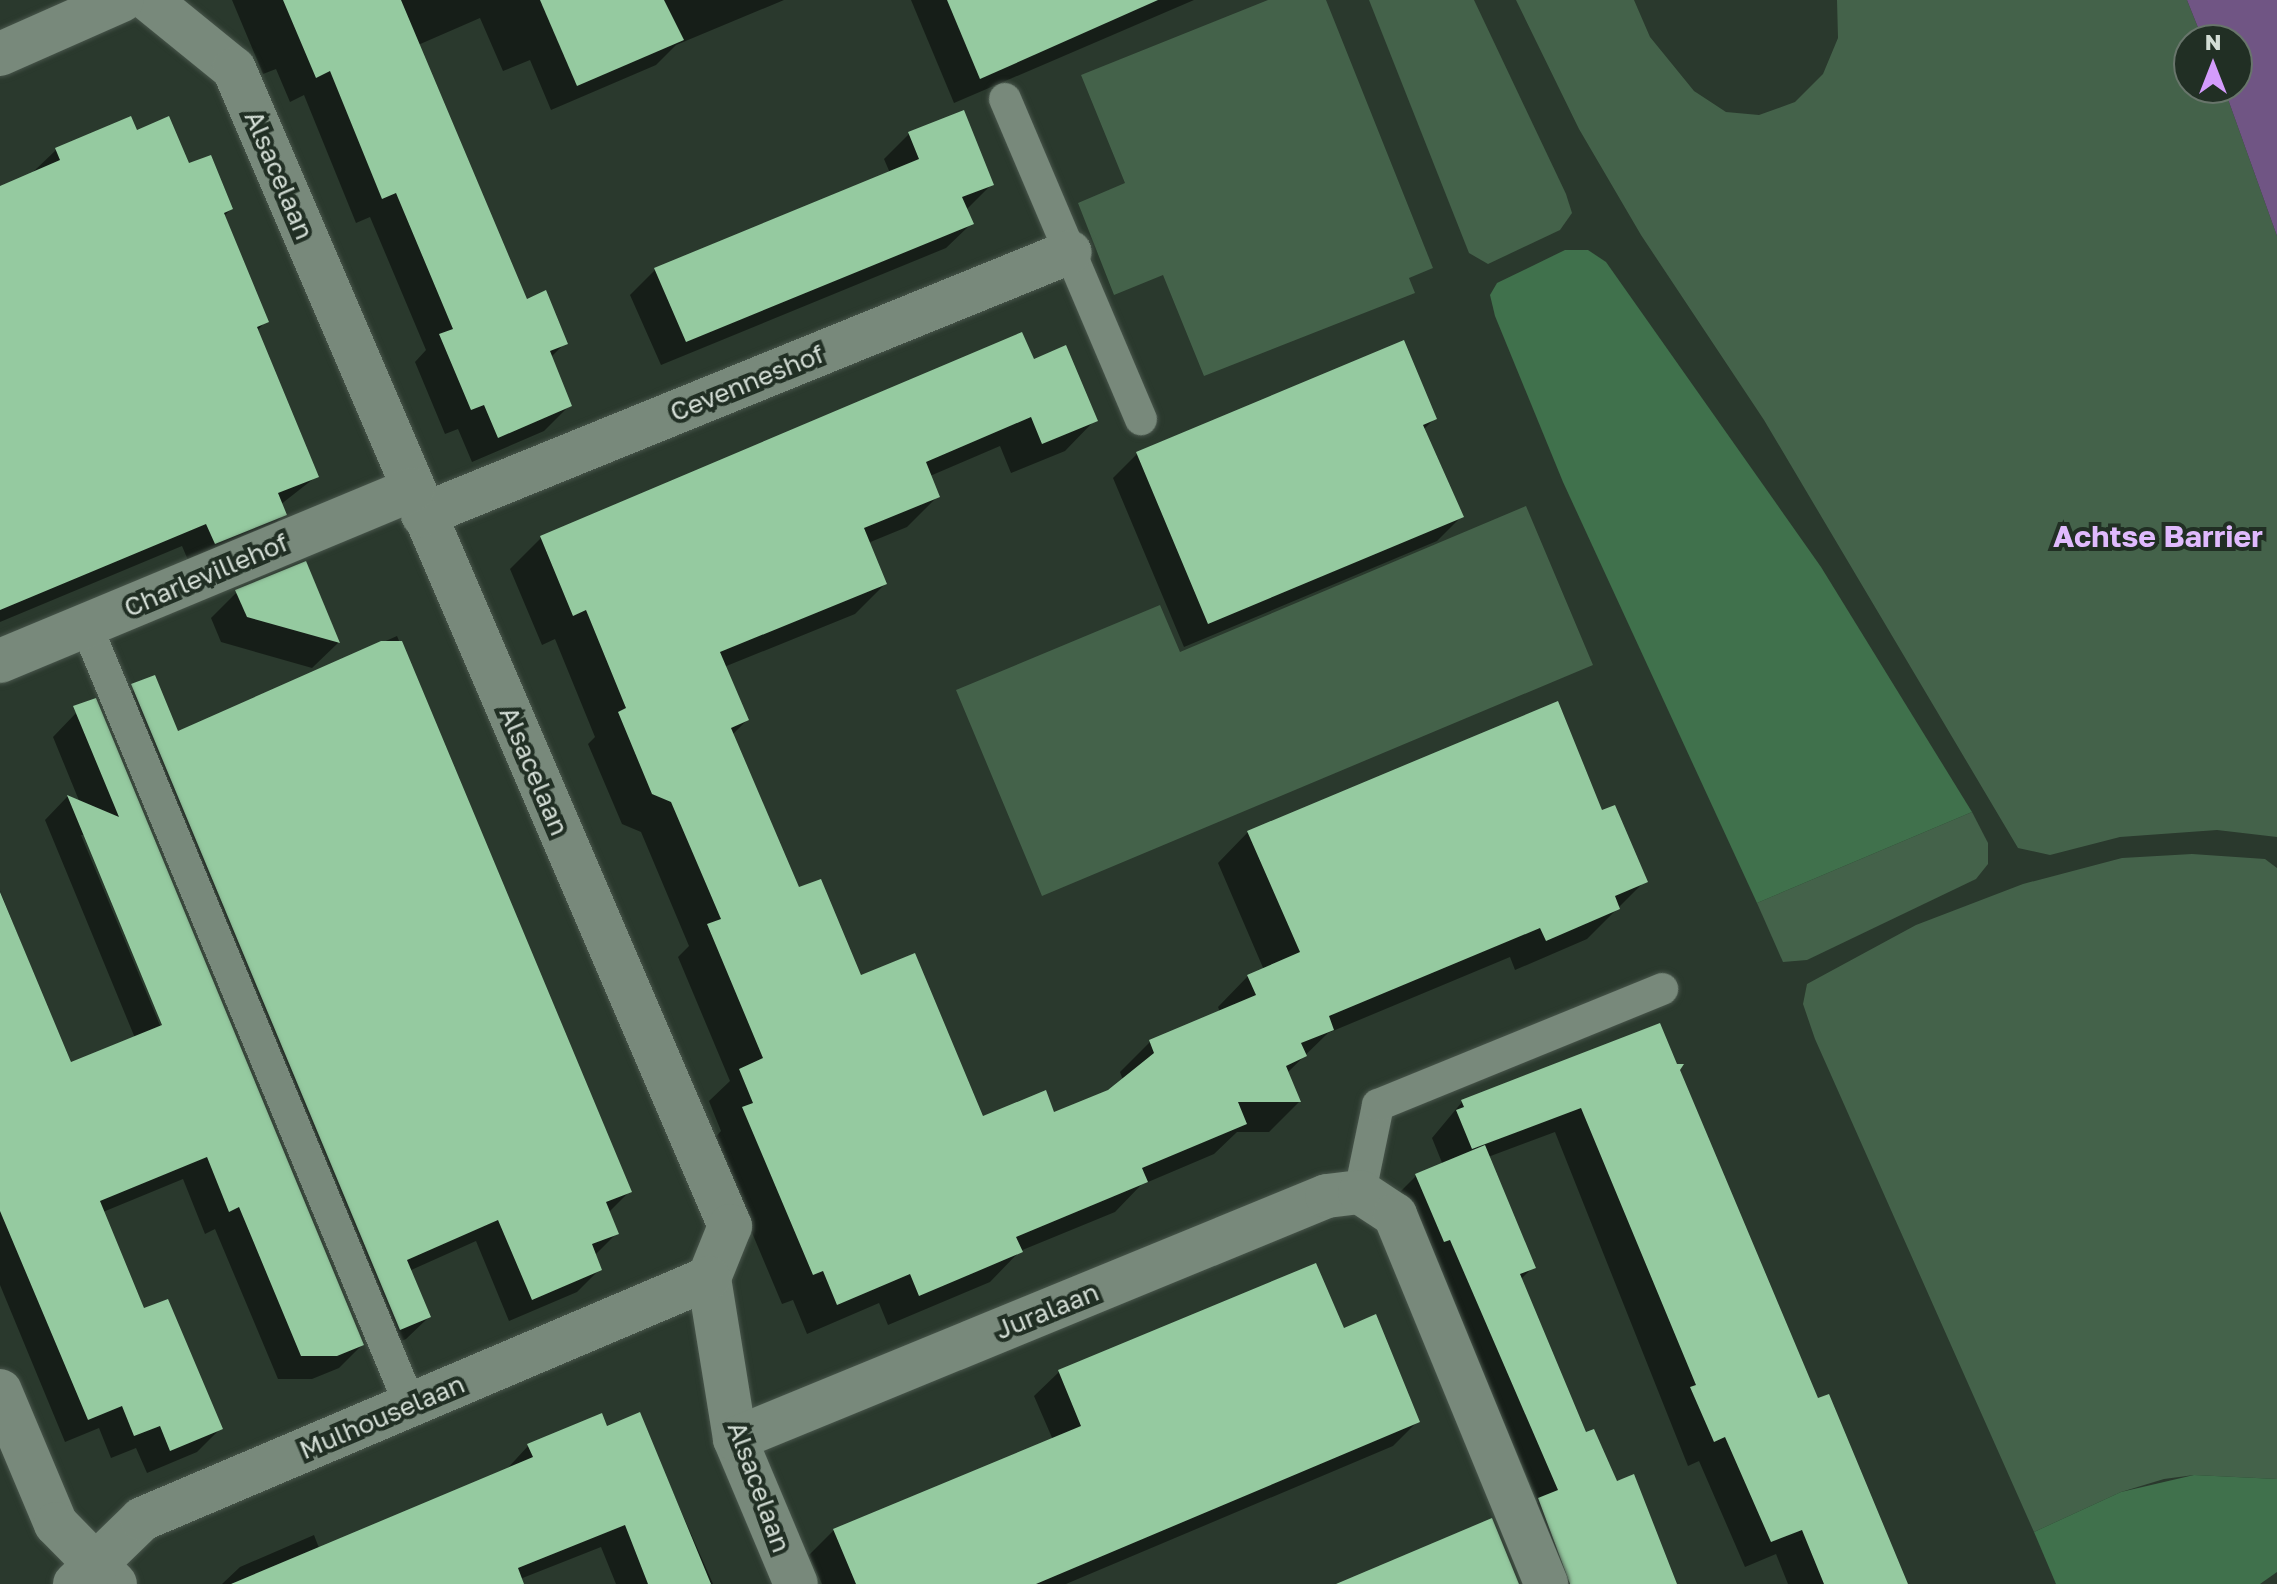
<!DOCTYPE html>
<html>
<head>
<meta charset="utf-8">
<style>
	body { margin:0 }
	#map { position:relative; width:2277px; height:1584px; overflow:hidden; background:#2a392d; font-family:"Golos Text",sans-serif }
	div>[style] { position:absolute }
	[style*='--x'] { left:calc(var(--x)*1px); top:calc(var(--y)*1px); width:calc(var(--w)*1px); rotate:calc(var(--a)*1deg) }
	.green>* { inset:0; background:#44624a }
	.forest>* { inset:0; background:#40714c }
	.water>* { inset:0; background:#705584 }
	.shadow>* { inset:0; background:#0007 }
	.building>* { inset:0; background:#95caa0 }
	.roads { filter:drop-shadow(0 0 2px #48554b) drop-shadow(0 0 2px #48554b) }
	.lane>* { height:32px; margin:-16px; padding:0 16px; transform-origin:16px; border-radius:16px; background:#78897b }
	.street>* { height:44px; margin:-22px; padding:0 22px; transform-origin:22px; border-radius:22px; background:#78897b }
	span { translate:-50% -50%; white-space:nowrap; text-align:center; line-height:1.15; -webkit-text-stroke:8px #212f24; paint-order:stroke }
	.street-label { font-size:26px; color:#d3ddd5 }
	.quarter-label { font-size:30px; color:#e0bafd; font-weight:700 }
	.north { position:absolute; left:2173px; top:24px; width:80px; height:80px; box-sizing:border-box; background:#212f24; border:2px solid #68756b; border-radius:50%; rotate:0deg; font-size:22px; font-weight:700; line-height:32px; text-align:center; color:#d3ddd5 }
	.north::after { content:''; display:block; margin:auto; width:28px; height:36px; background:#d49cfc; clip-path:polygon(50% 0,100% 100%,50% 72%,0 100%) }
</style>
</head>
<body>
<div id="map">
	<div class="green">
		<i style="clip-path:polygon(1268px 0,1326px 0,1433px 268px,1409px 278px,1415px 293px,1204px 376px,1163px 275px,1114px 295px,1078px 203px,1125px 183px,1081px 75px)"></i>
		<i style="clip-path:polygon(1369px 0,1474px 0,1566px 194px,1572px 213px,1560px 230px,1488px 264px,1469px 253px)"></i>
		<i style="clip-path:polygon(1516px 0,1634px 0,1650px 37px,1694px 91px,1726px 112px,1759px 115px,1795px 102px,1823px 74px,1838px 38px,1837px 0,2187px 0,2203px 40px,2189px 40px,2189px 88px,2224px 88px,2277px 236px,2277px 837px,2217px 830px,2120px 837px,2050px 855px,2018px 848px,1764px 420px,1641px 235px,1579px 129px)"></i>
		<i style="clip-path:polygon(1526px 506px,1593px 665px,1042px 896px,956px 690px,1160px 605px,1180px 652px)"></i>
		<i style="clip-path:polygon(1972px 812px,1988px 843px,1988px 864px,1976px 879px,1807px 960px,1783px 962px,1757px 903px)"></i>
		<i style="clip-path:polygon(2192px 854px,2265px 859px,2277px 868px,2277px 1479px,2194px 1475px,2164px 1479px,2121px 1492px,2034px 1532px,1815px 1039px,1803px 1004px,1807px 984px,1916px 925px,2023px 884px,2122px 858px)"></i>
	</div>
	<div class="forest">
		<i style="clip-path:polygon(1565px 250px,1588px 250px,1606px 262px,1821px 567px,1972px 812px,1757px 903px,1563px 482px,1495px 316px,1490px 295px,1497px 283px)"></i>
		<i style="clip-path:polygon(2194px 1475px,2277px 1479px,2277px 1572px,2260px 1584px,2056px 1584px,2034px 1532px,2121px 1492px)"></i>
	</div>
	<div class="water">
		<i style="clip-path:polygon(2187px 0,2277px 0,2277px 236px,2224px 88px,2237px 88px,2237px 40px,2203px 40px)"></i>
	</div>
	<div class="shadow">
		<i style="clip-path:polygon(232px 0,784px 0,676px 45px,656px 65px,551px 110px,530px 60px,503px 71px,480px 18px,418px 45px,526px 302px,565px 343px,550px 358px,570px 405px,544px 431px,472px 462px,458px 429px,445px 434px,415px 362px,426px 350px,370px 217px,356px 223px,304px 95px,290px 102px,276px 69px,263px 74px)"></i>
		<i style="clip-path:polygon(911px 0,1194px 0,954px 103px)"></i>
		<i style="clip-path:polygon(136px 133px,188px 166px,231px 209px,224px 216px,266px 321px,257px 331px,317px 476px,280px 505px,284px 514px,261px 538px,191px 567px,182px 546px,0 622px,0 188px,32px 173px,56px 150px)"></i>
		<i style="clip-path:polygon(909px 134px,992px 184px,967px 209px,971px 224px,946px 248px,661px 365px,630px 295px,655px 270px,890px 173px,884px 159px)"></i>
		<i style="clip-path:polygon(1021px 335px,1033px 362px,1095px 420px,1065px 451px,1011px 473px,1000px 446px,930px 476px,938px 496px,907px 527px,868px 543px,885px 584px,855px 614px,724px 667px,747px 720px,732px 735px,798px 890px,860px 978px,982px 1119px,1053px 1114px,1109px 1092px,1123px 1080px,1120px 1072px,1150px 1042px,1220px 1012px,1218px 1007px,1248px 976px,1264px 970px,1218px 863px,1248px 832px,1601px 813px,1645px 881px,1587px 939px,1515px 970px,1510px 957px,1328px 1033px,1287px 1073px,1299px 1102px,1269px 1132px,1237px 1132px,1214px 1154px,1141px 1185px,1115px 1212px,1020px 1251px,990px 1282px,888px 1325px,879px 1303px,807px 1334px,793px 1300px,782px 1304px,713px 1140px,721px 1131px,709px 1101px,730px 1081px,678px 957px,689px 946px,641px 832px,622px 824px,588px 744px,595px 737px,555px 639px,542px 645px,510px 569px,541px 538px)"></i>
		<i style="clip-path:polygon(1435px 418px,1423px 430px,1461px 517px,1437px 541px,1184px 647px,1113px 478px,1137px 454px)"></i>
		<i style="clip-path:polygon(305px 563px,338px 643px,312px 668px,221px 642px,211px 618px,237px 592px)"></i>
		<i style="clip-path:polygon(397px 636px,630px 1191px,608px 1213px,617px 1233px,594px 1256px,600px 1269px,577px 1292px,509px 1321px,476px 1241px,409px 1271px,429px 1317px,406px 1339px,377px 1352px,111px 712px,134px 690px,177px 734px)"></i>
		<i style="clip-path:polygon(evenodd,76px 713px,362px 1345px,339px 1368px,312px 1379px,278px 1379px,215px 1229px,205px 1234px,183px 1179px,103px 1212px,143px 1311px,220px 1429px,197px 1452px,147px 1473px,136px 1448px,111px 1458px,99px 1428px,65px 1442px,0 1285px,0 891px,70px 1064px,135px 1038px,45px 820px,67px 797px,80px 803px,53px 737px,76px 713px,81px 835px,86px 835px,168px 1034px,164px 1035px,81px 835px)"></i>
		<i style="clip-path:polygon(1678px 1070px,1817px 1401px,1906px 1584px,1788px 1584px,1776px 1554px,1745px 1567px,1699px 1461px,1688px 1466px,1555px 1132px,1488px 1157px,1533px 1267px,1520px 1280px,1585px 1434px,1676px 1584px,1561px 1584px,1521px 1518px,1538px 1502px,1432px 1256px,1399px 1193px,1417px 1175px,1443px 1165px,1432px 1138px,1462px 1102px)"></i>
		<i style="clip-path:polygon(1315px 1265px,1342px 1330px,1418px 1421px,1393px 1446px,1066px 1584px,822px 1584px,809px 1555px,834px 1530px,1053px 1440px,1034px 1396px,1059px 1372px)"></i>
		<i style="clip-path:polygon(639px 1415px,713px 1584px,616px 1584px,601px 1547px,520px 1579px,522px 1584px,222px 1584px,240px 1567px,314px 1535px,319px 1548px,506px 1470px,528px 1446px,606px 1429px)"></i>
	</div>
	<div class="building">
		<i style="clip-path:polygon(283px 0,401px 0,527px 299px,546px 290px,568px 344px,550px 351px,572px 406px,498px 438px,484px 405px,471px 410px,439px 334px,453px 329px,396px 193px,382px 199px,330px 71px,316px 78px)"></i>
		<i style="clip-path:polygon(540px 0,664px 0,684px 40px,577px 86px)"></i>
		<i style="clip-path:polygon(947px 0,1158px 0,980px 79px)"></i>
		<i style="clip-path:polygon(964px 110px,994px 185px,962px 197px,974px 224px,686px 342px,654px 268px,919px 159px,908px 132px)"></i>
		<i style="clip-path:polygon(131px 116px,137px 130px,169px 116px,189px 163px,211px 155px,233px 209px,224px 213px,269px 322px,257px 327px,319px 477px,278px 493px,287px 515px,215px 544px,206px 524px,0 610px,0 186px,60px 160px,55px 148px)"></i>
		<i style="clip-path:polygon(1022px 332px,1034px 359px,1066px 345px,1098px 421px,1042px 444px,1031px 417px,926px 462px,940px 497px,864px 528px,887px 584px,720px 652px,749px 720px,731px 728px,799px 887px,821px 879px,861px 975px,915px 953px,983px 1116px,1046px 1090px,1054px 1112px,1108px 1090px,1154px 1053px,1149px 1040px,1256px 995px,1247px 975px,1300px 952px,1247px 831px,1558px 701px,1602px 810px,1615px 805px,1648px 882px,1615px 896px,1620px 909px,1546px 941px,1540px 928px,1329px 1016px,1334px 1030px,1301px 1043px,1307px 1056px,1286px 1066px,1301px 1102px,1238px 1102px,1247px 1124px,1142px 1168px,1148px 1182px,1016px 1237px,1023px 1252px,919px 1296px,910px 1274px,837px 1305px,823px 1271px,813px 1275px,742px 1107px,753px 1103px,739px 1069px,763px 1058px,707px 924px,721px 919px,671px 802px,652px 794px,618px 712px,626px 708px,586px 610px,573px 616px,540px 536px)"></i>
		<i style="clip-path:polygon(1404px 340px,1437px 419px,1423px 425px,1464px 517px,1208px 624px,1136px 452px)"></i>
		<i style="clip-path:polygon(306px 561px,340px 643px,247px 617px,235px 590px)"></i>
		<i style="clip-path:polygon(381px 641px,402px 641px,632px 1192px,606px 1202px,619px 1234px,592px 1244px,602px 1270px,532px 1300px,498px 1220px,407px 1260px,431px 1317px,400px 1330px,131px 684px,155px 675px,178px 731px)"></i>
		<i style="clip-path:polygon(96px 698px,364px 1345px,337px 1356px,301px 1356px,239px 1207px,229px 1212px,207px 1157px,100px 1201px,144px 1308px,168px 1299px,223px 1429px,170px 1451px,160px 1426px,134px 1436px,122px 1406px,88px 1420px,0 1211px,0 892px,71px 1062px,162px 1025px,67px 795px,119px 817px,73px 706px)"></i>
		<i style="clip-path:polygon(1660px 1023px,1677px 1064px,1684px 1064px,1680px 1070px,1818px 1398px,1829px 1394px,1908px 1584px,1824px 1584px,1802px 1530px,1771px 1542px,1725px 1437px,1714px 1442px,1690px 1387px,1696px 1385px,1581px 1108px,1472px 1149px,1456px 1110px,1464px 1107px,1461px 1100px)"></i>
		<i style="clip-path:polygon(1485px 1145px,1536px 1268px,1520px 1274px,1586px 1432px,1594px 1429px,1617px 1481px,1634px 1474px,1677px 1584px,1570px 1584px,1538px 1498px,1558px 1490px,1450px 1240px,1444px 1242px,1415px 1174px)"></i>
		<i style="clip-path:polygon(1316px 1263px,1344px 1328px,1376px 1314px,1420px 1422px,1036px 1584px,856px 1584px,833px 1529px,1081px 1426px,1058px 1370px)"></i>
		<i style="clip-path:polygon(640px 1412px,711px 1584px,648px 1584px,625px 1525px,518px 1568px,524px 1584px,231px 1584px,533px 1457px,527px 1444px,602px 1413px,607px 1426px)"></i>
		<i style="clip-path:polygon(1492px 1518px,1519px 1584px,1336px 1584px)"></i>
	</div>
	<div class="roads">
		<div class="lane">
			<i style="--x:1005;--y:99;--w:348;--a:67"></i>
			<i style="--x:86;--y:625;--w:845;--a:67.44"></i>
			<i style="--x:1360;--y:1192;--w:89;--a:-78.3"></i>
			<i style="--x:1378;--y:1105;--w:307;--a:-22.2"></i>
		</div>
		<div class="street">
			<i style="--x:149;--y:0;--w:109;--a:39.1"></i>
			<i style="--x:234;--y:69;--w:1259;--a:66.8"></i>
			<i style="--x:730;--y:1226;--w:56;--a:112"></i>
			<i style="--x:709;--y:1278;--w:163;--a:80.8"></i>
			<i style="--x:735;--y:1439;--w:157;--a:67.2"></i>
			<i style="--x:0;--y:54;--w:133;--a:-23.9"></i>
			<i style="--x:423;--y:515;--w:698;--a:-22.12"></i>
			<i style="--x:0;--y:661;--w:447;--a:-22.6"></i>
			<i style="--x:0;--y:1391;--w:144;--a:67.2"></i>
			<i style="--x:56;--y:1524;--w:84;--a:45.5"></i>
			<i style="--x:735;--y:1439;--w:640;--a:-22.32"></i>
			<i style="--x:1327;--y:1196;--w:33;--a:-7"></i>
			<i style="--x:1360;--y:1192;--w:42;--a:33.3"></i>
			<i style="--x:1395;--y:1215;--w:399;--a:67.7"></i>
			<i style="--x:75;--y:1584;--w:93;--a:-44.1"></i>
			<i style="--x:142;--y:1519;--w:616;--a:-23.03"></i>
		</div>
	</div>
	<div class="street-label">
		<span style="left:279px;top:175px;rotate:67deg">Alsacelaan</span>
		<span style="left:747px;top:383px;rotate:-22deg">Cevenneshof</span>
		<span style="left:206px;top:575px;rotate:-23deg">Charlevillehof</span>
		<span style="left:534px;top:771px;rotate:67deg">Alsacelaan</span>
		<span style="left:1047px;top:1311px;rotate:-22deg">Juralaan</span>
		<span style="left:382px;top:1417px;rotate:-23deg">Mulhouselaan</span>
		<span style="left:759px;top:1487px;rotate:70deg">Alsacelaan</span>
	</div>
	<div class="quarter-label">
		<span style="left:2158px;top:536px">Achtse Barrier</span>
	</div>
	<div class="north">N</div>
</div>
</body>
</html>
